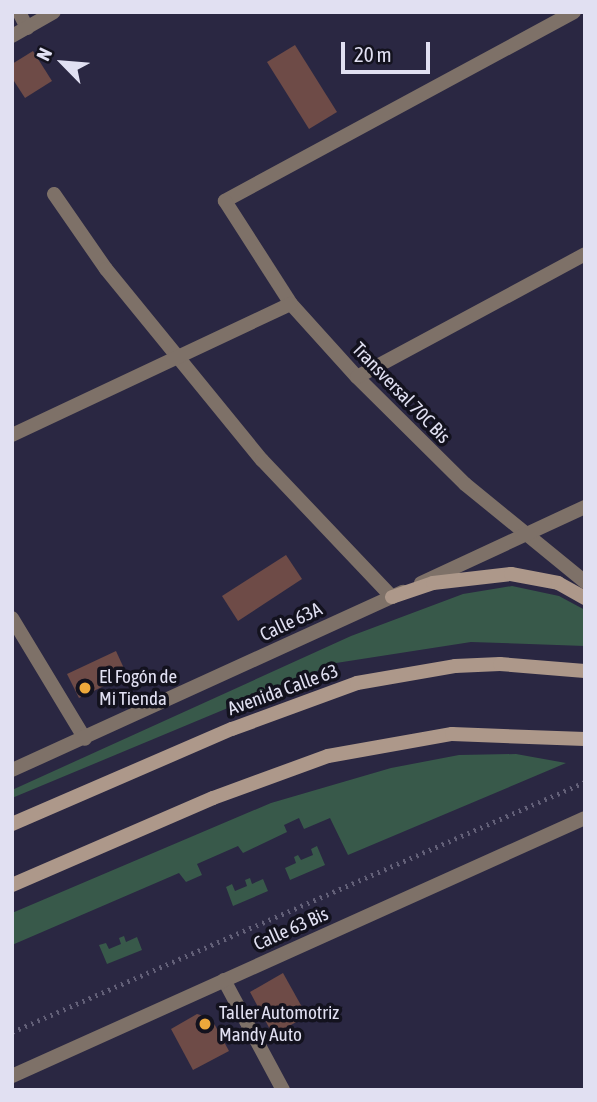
<!DOCTYPE html>
<html>
<head>
<meta charset="utf-8">
<style>
	body { margin:0 }
	#map { position:relative; width:597px; height:1102px; overflow:hidden; background:#2a2742; font-family:"Asap Condensed",sans-serif }
	div>[style] { position:absolute }
	[style*='--x'] { left:calc(var(--x)*1px); top:calc(var(--y)*1px); width:calc(var(--w)*1px); rotate:calc(var(--a)*1deg) }
	.green>* { inset:0; background:#38594a }
	.building>* { inset:0; background:#6e4b47 }
	.path>* { height:4.5px; margin-top:-2.25px; transform-origin:0; background:repeating-linear-gradient(90deg,#636078 0 2px,transparent 0 7px) }
	.minor>* { height:14px; margin:-7px; padding:0 7px; transform-origin:7px; border-radius:7px; background:#7e7168 }
	.secondary>* { height:14px; margin:-7px; padding:0 7px; transform-origin:7px; border-radius:7px; background:#ad988a }
	.dots>* { width:19px; height:19px; translate:-50% -50%; box-sizing:border-box; border:4px solid #13121e; border-radius:50% }
	span { translate:-50% -50%; white-space:nowrap; text-align:center; line-height:1.15; -webkit-text-stroke:7px #13121e; paint-order:stroke }
	.street-label { font-size:19px; color:#e1e0f2 }
	.poi-label { font-size:19px; color:#e1e0f2 }
	.left { translate:0 -50%; text-align:left }
	.frame { position:absolute; inset:0; border:14px solid #e1e0f2; pointer-events:none }
	.north { position:absolute; left:28px; top:28px; width:70px; height:70px; -webkit-text-stroke:5px #13121e; paint-order:stroke; rotate:295deg; font-size:19px; font-weight:700; line-height:28px; text-align:center; color:#e1e0f2 }
	.north::after { content:''; display:block; margin:auto; width:24px; height:32px; background:#e1e0f2; clip-path:polygon(50% 0,100% 100%,50% 72%,0 100%) }
	.scale { position:absolute; left:341px; top:42px; width:89px; height:32px; box-sizing:border-box; border:4px solid #e1e0f2; border-top:0; padding-left:9px; font-size:21px; line-height:24px; white-space:nowrap; color:#e1e0f2; -webkit-text-stroke:5px #13121e; paint-order:stroke }
</style>
</head>
<body>
<div id="map">
	<div class="green">
		<i style="clip-path:polygon(512px 586px,559px 596px,585px 610px,585px 646px,471px 642px,336px 663px,12px 798px,12px 790px,351px 636px,463px 594px)"></i>
		<i style="clip-path:polygon(516px 754px,566px 763px,348px 855px,330px 818px,304px 829px,299px 818px,284px 825px,287px 832px,243px 853px,238px 846px,197px 864px,202px 875px,186px 882px,179px 873px,12px 945px,12px 913px,271px 803px,391px 768px,459px 755px)"></i>
		<i style="clip-path:polygon(317px 846px,325px 865px,290px 880px,285px 868px,296px 863px,294px 857px,298px 855px,301px 860px,313px 855px,311px 849px)"></i>
		<i style="clip-path:polygon(250px 878px,252px 884px,263px 879px,268px 891px,233px 906px,226px 887px,232px 884px,235px 891px,247px 886px,245px 880px)"></i>
		<i style="clip-path:polygon(124px 936px,126px 942px,137px 937px,142px 950px,107px 964px,99px 945px,106px 943px,109px 949px,121px 944px,119px 938px)"></i>
	</div>
	<div class="building">
		<i style="clip-path:polygon(295px 45px,337px 112px,309px 129px,267px 62px)"></i>
		<i style="clip-path:polygon(33px 51px,52px 81px,25px 98px,12px 78px,12px 64px)"></i>
		<i style="clip-path:polygon(286px 555px,302px 579px,238px 621px,222px 596px)"></i>
		<i style="clip-path:polygon(116px 651px,127px 675px,79px 698px,67px 674px)"></i>
		<i style="clip-path:polygon(283px 973px,307px 1016px,273px 1035px,250px 992px)"></i>
		<i style="clip-path:polygon(197px 1014px,211px 1018px,229px 1051px,193px 1070px,171px 1029px)"></i>
	</div>
	<div class="path">
		<i style="--x:12;--y:1032;--w:625;--a:-23.57"></i>
	</div>
	<div class="minor">
		<i style="--x:19;--y:12;--w:18;--a:63"></i>
		<i style="--x:574;--y:12;--w:397;--a:151.6"></i>
		<i style="--x:225;--y:201;--w:122;--a:57.3"></i>
		<i style="--x:291;--y:304;--w:98;--a:47.9"></i>
		<i style="--x:357;--y:377;--w:152;--a:44.7"></i>
		<i style="--x:465;--y:484;--w:155;--a:39.2"></i>
		<i style="--x:12;--y:36;--w:48;--a:-29.7"></i>
		<i style="--x:54;--y:194;--w:91;--a:55.3"></i>
		<i style="--x:106;--y:269;--w:247;--a:50.8"></i>
		<i style="--x:262;--y:460;--w:189;--a:46.5"></i>
		<i style="--x:357;--y:377;--w:259;--a:-28.3"></i>
		<i style="--x:12;--y:435;--w:308;--a:-25.2"></i>
		<i style="--x:421;--y:583;--w:181;--a:-24.9"></i>
		<i style="--x:12;--y:618;--w:141;--a:58.9"></i>
		<i style="--x:12;--y:770;--w:430;--a:-24.5"></i>
		<i style="--x:224;--y:980;--w:125;--a:61.8"></i>
		<i style="--x:12;--y:1076;--w:628;--a:-24.24"></i>
	</div>
	<div class="secondary">
		<i style="--x:392;--y:597;--w:43;--a:-18.9"></i>
		<i style="--x:433;--y:583;--w:79;--a:-6.6"></i>
		<i style="--x:511;--y:574;--w:48;--a:10.8"></i>
		<i style="--x:558;--y:583;--w:31;--a:29"></i>
		<i style="--x:12;--y:824;--w:240;--a:-23.4"></i>
		<i style="--x:232;--y:729;--w:133;--a:-20.2"></i>
		<i style="--x:357;--y:683;--w:99;--a:-9.8"></i>
		<i style="--x:455;--y:666;--w:45;--a:-2.5"></i>
		<i style="--x:500;--y:664;--w:85;--a:4.7"></i>
		<i style="--x:12;--y:885;--w:219;--a:-23.4"></i>
		<i style="--x:213;--y:798;--w:122;--a:-20.1"></i>
		<i style="--x:328;--y:756;--w:126;--a:-10.1"></i>
		<i style="--x:452;--y:734;--w:133;--a:2.2"></i>
	</div>
	<div class="dots">
		<i style="left:85px;top:688px;background:#eda83b"></i>
		<i style="left:205px;top:1024px;background:#eda83b"></i>
	</div>
	<div class="street-label">
		<span style="left:401px;top:393px;rotate:46deg">Transversal 70C Bis</span>
		<span style="left:291px;top:622px;rotate:-25deg">Calle 63A</span>
		<span style="left:283px;top:690px;rotate:-20deg">Avenida Calle 63</span>
		<span style="left:291px;top:929px;rotate:-24deg">Calle 63 Bis</span>
	</div>
	<div class="poi-label">
		<span class="left" style="left:99px;top:688px">El Fogón de<br>Mi Tienda</span>
		<span class="left" style="left:219px;top:1024px">Taller Automotriz<br>Mandy Auto</span>
	</div>
	<div class="frame"></div>
	<div class="north">N</div>
	<div class="scale">20 m</div>
</div>
</body>
</html>
